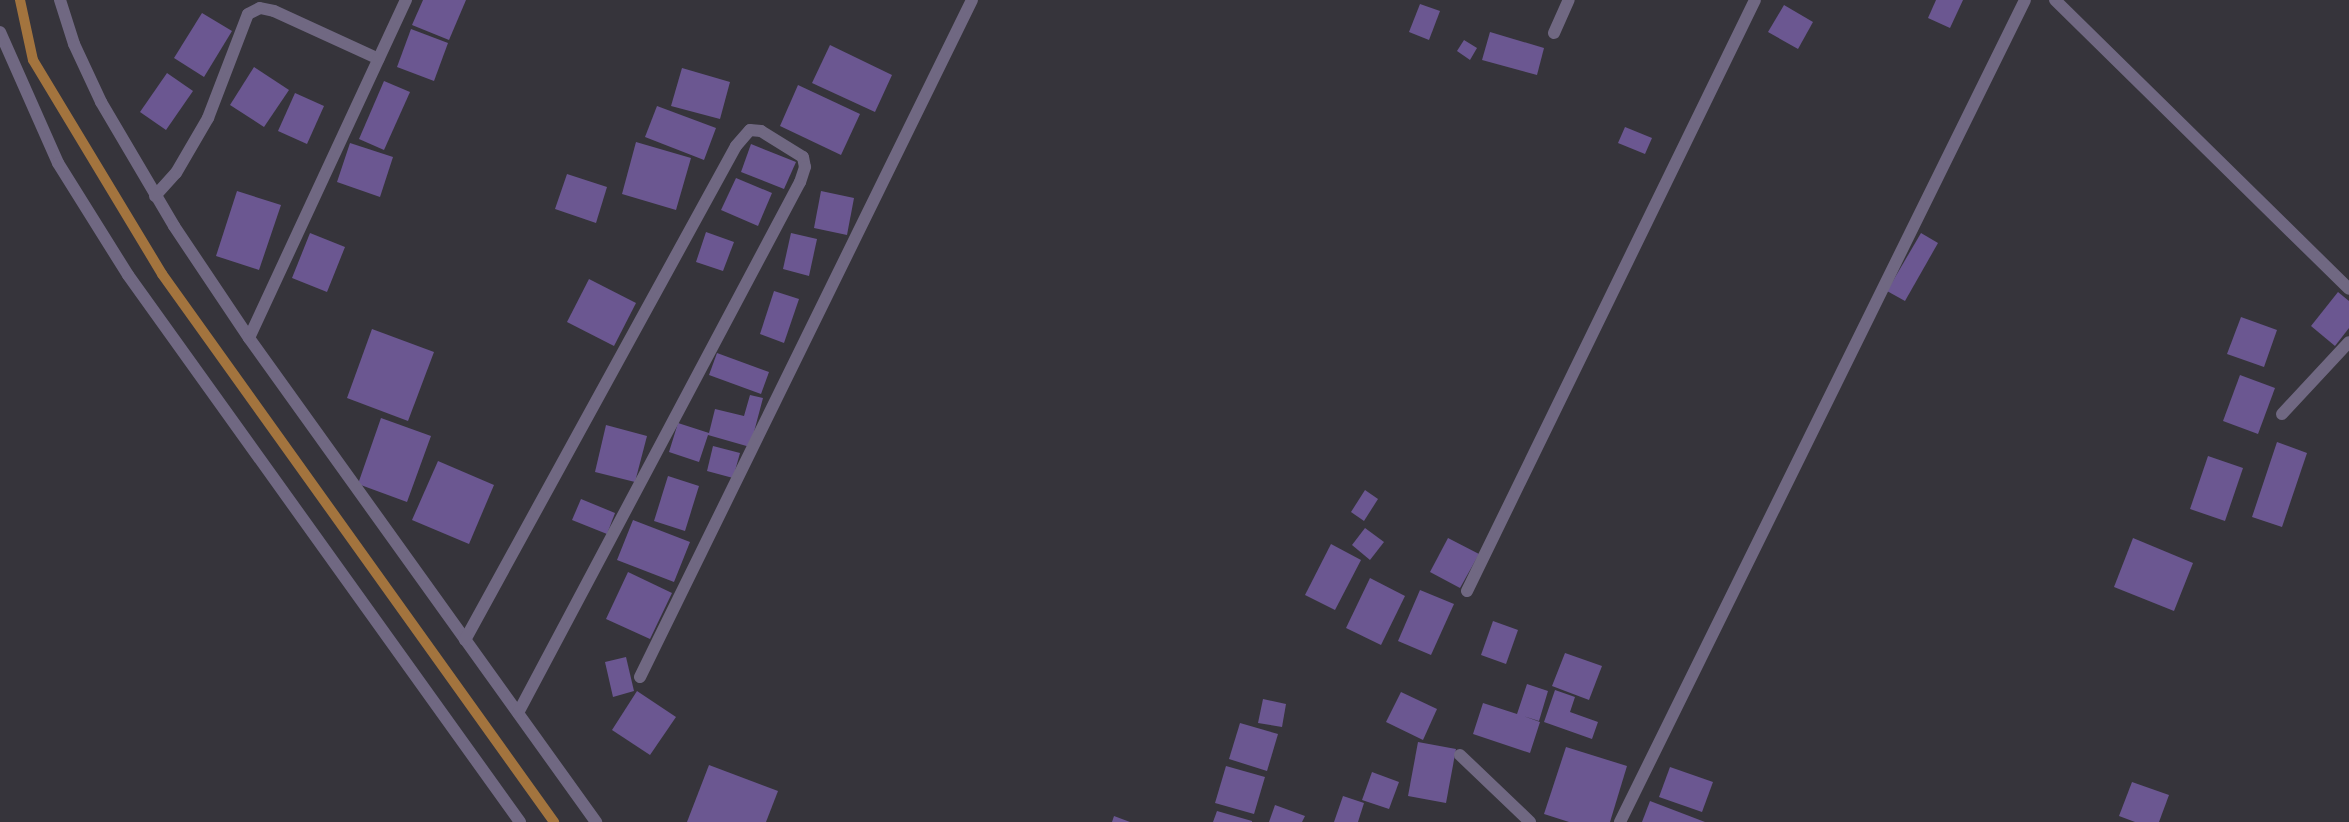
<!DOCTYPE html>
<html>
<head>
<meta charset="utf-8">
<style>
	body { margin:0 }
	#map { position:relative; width:2349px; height:822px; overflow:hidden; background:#36343b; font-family:"Golos Text",sans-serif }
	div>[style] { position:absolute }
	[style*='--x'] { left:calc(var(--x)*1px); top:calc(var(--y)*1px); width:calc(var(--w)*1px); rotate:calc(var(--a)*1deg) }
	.stream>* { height:10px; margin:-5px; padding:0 5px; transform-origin:5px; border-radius:5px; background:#a3743e }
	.building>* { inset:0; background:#6b5791 }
	.service>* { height:12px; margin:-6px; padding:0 6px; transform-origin:6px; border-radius:6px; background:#706882 }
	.minor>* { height:12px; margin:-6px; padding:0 6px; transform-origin:6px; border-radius:6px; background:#706882 }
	span { translate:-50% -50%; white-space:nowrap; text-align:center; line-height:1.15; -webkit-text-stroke:4.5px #2c2a31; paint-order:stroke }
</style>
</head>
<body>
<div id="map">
	<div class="stream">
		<i style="--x:20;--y:0;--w:61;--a:77.8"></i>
		<i style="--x:33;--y:60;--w:250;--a:58.9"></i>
		<i style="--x:162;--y:274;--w:674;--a:54.42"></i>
	</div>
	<div class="building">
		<i style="clip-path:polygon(423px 0,466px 0,449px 40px,412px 25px)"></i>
		<i style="clip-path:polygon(1936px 0,1963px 0,1950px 28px,1928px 18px)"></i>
		<i style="clip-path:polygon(1420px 4px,1440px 11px,1429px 40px,1409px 32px)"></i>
		<i style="clip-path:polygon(1784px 5px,1813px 22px,1798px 49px,1768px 32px)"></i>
		<i style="clip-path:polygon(202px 13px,232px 31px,204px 77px,174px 58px)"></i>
		<i style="clip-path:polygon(411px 29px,448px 43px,434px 81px,397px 67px)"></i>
		<i style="clip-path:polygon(1490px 32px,1544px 48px,1537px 75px,1482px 60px)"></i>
		<i style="clip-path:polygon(1464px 40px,1477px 48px,1470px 60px,1457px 51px)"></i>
		<i style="clip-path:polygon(830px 45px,892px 75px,875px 112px,812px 83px)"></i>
		<i style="clip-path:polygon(254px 67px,289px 90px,264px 127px,230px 105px)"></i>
		<i style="clip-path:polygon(682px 68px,730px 82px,720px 119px,671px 106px)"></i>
		<i style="clip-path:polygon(167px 73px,193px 91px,166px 130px,140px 112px)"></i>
		<i style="clip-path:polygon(384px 81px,410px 92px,384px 150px,359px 139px)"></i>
		<i style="clip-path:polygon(798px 85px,860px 114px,841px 155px,780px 126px)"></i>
		<i style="clip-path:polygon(295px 93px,324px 106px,307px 144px,278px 131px)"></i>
		<i style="clip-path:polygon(657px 106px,716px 128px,704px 160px,645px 137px)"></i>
		<i style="clip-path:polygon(1625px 127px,1652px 138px,1645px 154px,1618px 143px)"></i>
		<i style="clip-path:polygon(636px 142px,691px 158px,676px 210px,622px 194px)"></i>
		<i style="clip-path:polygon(350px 143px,393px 157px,380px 197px,337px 182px)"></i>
		<i style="clip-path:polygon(751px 144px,796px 162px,784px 189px,741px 172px)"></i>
		<i style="clip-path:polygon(567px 174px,607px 187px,596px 223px,555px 209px)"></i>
		<i style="clip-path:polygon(736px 178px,772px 193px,758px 226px,721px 210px)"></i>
		<i style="clip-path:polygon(237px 191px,281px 205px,259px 270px,216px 256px)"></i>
		<i style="clip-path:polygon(821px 191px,854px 198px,847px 235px,814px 228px)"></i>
		<i style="clip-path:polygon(706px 232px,734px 242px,723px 271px,696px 262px)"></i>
		<i style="clip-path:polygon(310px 233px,345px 247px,327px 292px,292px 278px)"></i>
		<i style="clip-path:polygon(791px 233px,817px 239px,809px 276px,783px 269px)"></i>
		<i style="clip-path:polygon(1921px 233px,1938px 243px,1905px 301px,1887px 291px)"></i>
		<i style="clip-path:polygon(589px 279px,636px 303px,614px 346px,567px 322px)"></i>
		<i style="clip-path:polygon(774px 291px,799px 299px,784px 343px,760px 334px)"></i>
		<i style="clip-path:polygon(2338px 292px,2349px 301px,2349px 328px,2335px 346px,2311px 326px)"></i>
		<i style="clip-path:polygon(2241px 317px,2277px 330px,2264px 367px,2227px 354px)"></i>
		<i style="clip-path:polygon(372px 329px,434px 352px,408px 421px,347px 398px)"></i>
		<i style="clip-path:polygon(717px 353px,769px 372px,761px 394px,709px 375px)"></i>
		<i style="clip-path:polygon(2240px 375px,2275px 388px,2258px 434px,2223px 421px)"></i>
		<i style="clip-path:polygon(750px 395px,763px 398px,750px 447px,708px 435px,699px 462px,669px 452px,678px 423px,709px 433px,715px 409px,744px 416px)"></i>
		<i style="clip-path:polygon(381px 418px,431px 436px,407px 502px,358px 484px)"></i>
		<i style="clip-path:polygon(606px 425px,647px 436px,635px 482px,595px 472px)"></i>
		<i style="clip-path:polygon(2277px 442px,2307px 453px,2282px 527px,2252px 517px)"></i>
		<i style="clip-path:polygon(713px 446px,740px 453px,733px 478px,707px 471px)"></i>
		<i style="clip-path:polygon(2208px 456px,2243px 468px,2225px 521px,2190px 509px)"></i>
		<i style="clip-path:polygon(438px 461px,494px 485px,469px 544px,412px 520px)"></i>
		<i style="clip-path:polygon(668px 476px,699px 486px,685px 531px,654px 521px)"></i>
		<i style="clip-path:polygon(1365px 490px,1378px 499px,1364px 521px,1351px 512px)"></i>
		<i style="clip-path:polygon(581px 499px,615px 513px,607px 534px,572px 520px)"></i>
		<i style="clip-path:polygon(633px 520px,690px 542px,674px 582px,617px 560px)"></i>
		<i style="clip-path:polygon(1365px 528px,1384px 542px,1370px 560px,1352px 545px)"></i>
		<i style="clip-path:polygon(1448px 538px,1479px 554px,1460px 588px,1430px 572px)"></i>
		<i style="clip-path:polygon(2133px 538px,2193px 563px,2174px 611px,2114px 587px)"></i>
		<i style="clip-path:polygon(1331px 544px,1361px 560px,1335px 610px,1305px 595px)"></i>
		<i style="clip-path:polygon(628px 572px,672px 593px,650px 639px,606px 619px)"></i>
		<i style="clip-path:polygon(1370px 578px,1405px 596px,1381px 645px,1346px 628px)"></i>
		<i style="clip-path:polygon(1420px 590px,1454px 604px,1431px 655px,1398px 641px)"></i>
		<i style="clip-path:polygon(1493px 621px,1518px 630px,1506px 664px,1481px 655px)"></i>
		<i style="clip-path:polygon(1565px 653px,1602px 666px,1589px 700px,1552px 686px)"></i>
		<i style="clip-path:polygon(626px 657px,634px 691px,613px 697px,605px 662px)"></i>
		<i style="clip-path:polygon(1527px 684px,1548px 691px,1539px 721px,1523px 716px,1540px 722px,1530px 753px,1473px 734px,1483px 703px,1517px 714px)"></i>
		<i style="clip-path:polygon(1555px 690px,1575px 697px,1570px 712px,1598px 722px,1592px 739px,1544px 722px)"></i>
		<i style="clip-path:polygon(637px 691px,676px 717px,650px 755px,612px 730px)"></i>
		<i style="clip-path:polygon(1401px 692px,1437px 709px,1423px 740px,1386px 722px)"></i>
		<i style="clip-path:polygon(1263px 699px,1286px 704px,1282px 727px,1258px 723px)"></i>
		<i style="clip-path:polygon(1240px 723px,1278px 734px,1267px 771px,1229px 759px)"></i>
		<i style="clip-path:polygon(1418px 742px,1456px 749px,1446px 803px,1408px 796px)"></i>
		<i style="clip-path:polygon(1566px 747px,1627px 766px,1610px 822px,1569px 822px,1544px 814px)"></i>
		<i style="clip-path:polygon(709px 765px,778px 791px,766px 822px,687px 822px)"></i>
		<i style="clip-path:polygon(1226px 766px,1265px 777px,1254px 814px,1215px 803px)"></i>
		<i style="clip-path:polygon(1670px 767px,1713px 782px,1702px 812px,1659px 797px)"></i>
		<i style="clip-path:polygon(1372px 772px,1399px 782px,1389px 809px,1362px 800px)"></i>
		<i style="clip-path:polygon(2132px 782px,2169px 795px,2159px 822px,2135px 822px,2119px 816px)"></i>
		<i style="clip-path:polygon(1343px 796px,1364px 803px,1358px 822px,1334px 822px)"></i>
		<i style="clip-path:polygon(1650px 801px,1705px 822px,1642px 822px)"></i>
		<i style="clip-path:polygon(1275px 805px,1305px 816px,1302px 822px,1269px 822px)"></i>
		<i style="clip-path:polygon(1217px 811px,1252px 821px,1252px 822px,1213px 822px)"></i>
		<i style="clip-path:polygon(1114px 816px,1130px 822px,1112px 822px)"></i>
	</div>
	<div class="service">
		<i style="--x:0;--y:32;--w:143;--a:66.1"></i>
		<i style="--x:58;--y:163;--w:132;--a:58"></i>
		<i style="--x:128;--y:275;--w:673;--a:54.37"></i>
		<i style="--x:1554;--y:33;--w:36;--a:-66"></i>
	</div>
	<div class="minor">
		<i style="--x:60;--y:0;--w:46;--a:72.3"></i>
		<i style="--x:74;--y:44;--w:64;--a:65"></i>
		<i style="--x:101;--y:102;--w:144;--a:59.5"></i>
		<i style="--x:174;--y:226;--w:135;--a:56.2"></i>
		<i style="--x:249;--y:338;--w:596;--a:54.36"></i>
		<i style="--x:2055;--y:0;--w:412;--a:44.5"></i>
		<i style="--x:155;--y:196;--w:31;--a:-48"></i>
		<i style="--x:176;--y:173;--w:64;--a:-59.8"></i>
		<i style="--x:208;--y:118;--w:111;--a:-69"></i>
		<i style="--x:248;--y:14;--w:13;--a:-27"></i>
		<i style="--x:260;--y:8;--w:14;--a:12"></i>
		<i style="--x:274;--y:11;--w:115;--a:24.6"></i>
		<i style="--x:249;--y:338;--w:373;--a:-65.1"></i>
		<i style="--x:2282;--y:414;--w:98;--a:-47.1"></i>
		<i style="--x:1467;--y:591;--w:657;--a:-64.02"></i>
		<i style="--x:465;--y:640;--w:563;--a:-61.25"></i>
		<i style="--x:736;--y:146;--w:21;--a:-49"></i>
		<i style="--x:750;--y:130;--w:11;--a:5"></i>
		<i style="--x:761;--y:131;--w:49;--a:31.8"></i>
		<i style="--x:803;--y:157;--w:10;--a:79"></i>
		<i style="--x:805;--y:167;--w:16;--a:108"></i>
		<i style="--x:800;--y:182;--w:601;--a:117.97"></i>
		<i style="--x:640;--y:677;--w:754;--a:-63.88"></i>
		<i style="--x:1460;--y:755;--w:97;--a:43.7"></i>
		<i style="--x:1620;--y:822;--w:916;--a:-63.77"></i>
	</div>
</div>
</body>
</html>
